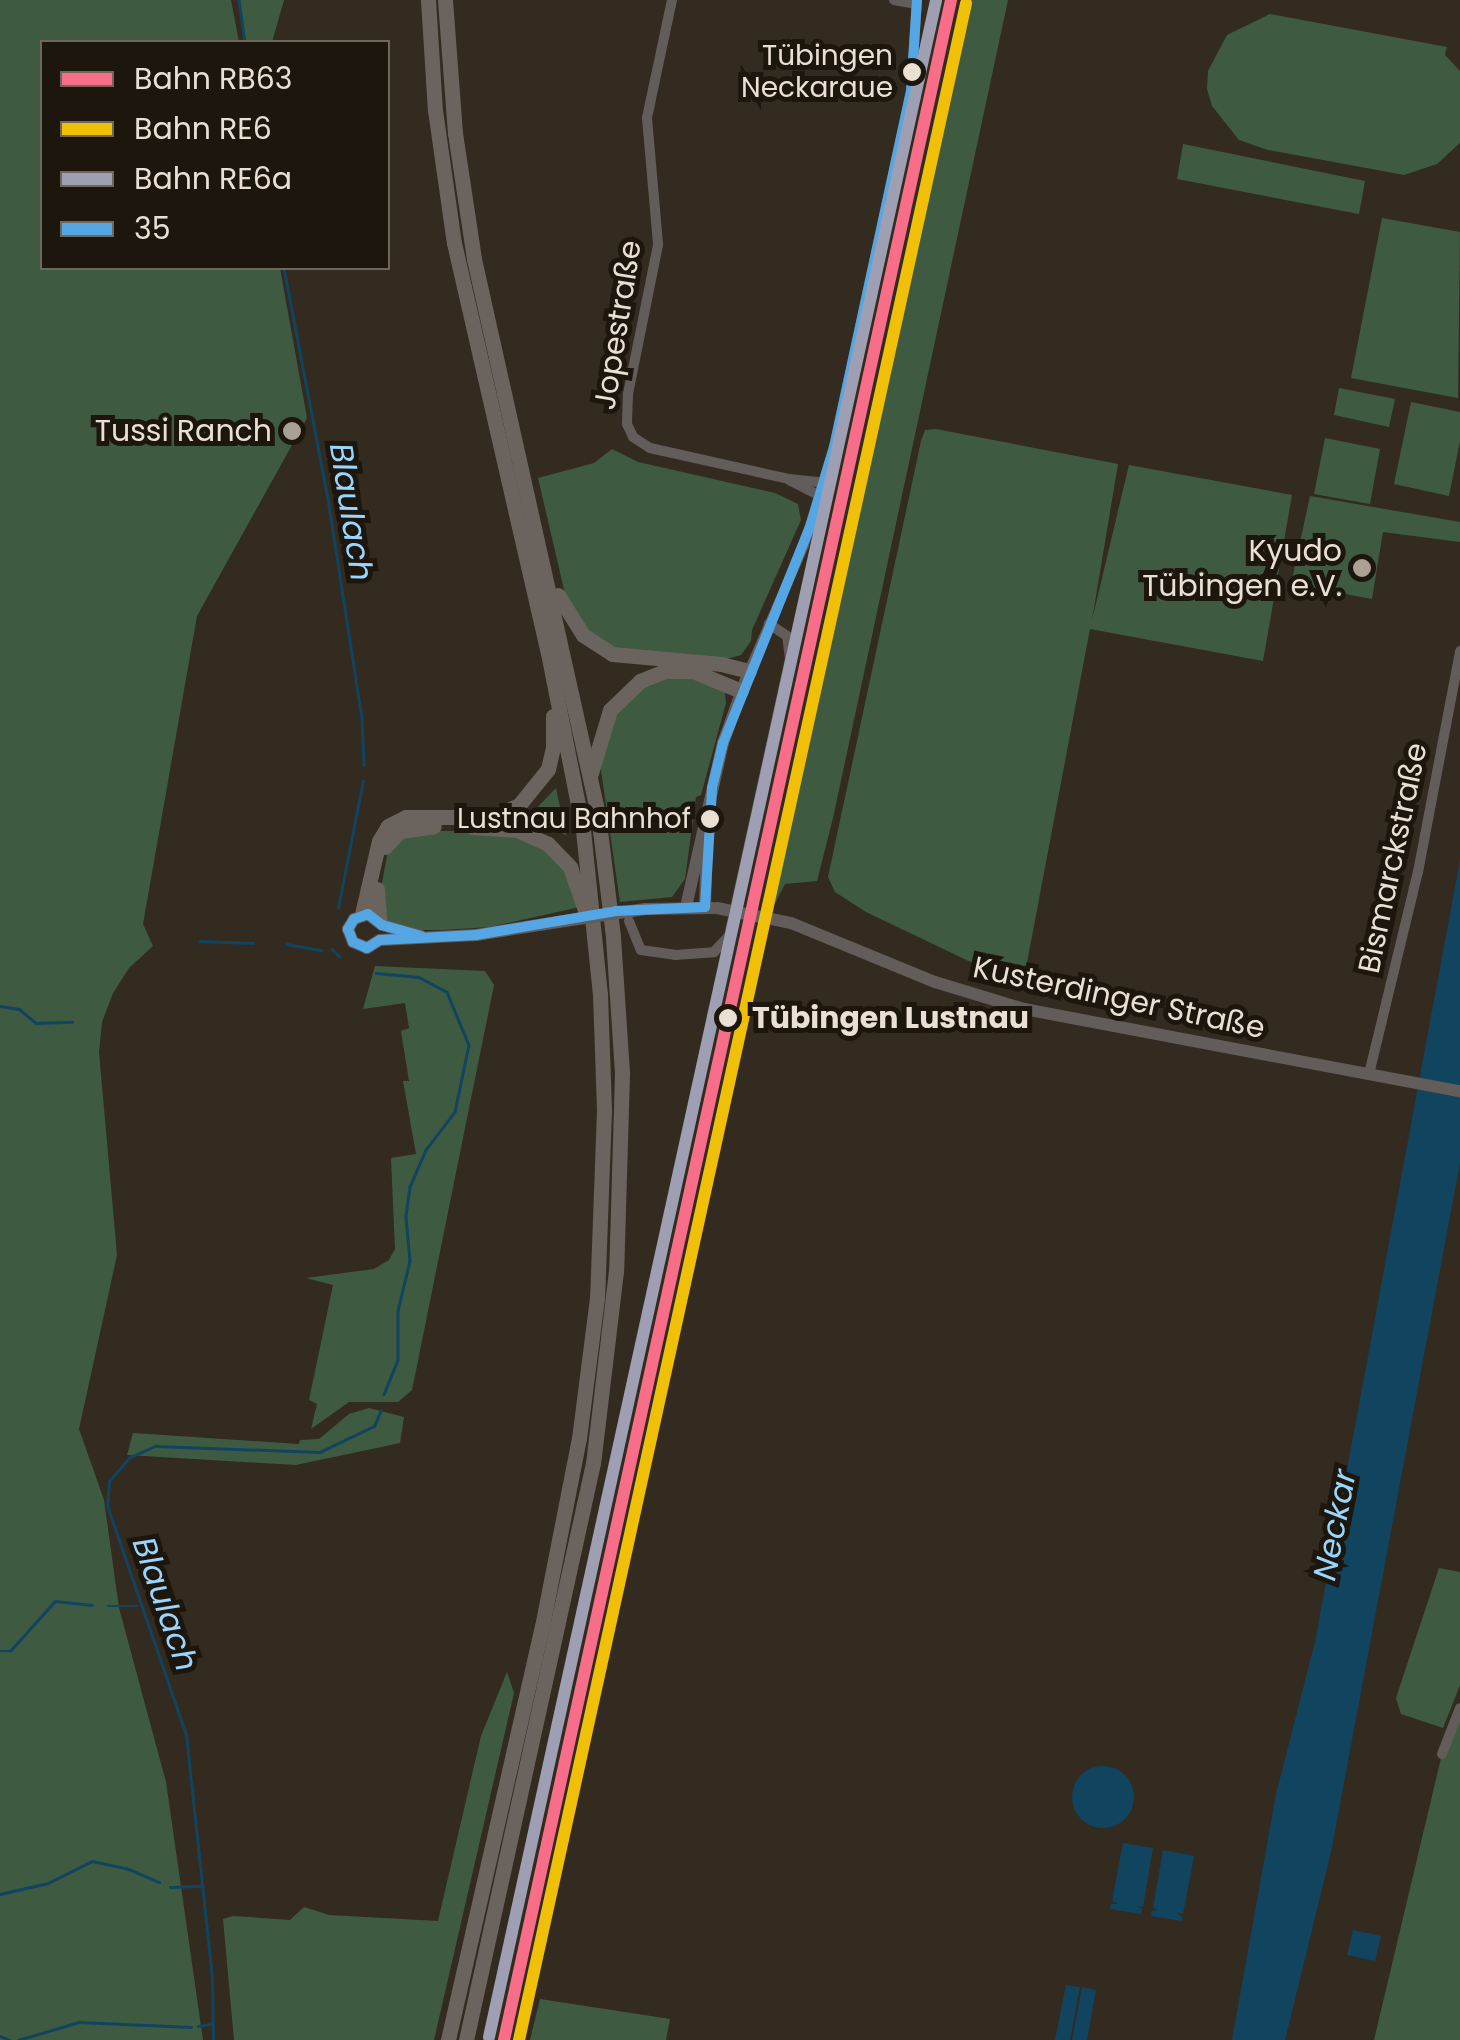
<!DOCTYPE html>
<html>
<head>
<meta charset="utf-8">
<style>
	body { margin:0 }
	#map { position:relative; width:1460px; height:2040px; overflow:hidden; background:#342b20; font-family:Poppins,sans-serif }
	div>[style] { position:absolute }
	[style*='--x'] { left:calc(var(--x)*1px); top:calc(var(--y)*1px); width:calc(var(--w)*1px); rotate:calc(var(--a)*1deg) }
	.green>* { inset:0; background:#3e5b41 }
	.water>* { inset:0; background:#11445f }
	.round { border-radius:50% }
	.stream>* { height:2.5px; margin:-1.25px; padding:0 1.25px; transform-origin:1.25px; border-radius:1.25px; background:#11445f }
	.minor>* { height:10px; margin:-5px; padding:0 5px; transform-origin:5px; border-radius:5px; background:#625d5b }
	.tertiary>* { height:12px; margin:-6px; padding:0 6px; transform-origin:6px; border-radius:6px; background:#625d5b }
	.trunk>* { height:15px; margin:-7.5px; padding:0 7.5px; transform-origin:7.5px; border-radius:7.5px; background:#6b645e }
	.tertiary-bridge>* { height:12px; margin:-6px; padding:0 6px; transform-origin:6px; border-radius:6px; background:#625d5b }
	.bus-1>* { height:10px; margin:-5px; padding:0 5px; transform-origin:5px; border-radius:5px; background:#54a6e4 }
	.rail-1>* { height:12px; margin:-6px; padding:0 6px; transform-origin:6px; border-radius:6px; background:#f86e89 }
	.rail-2>* { height:12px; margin:-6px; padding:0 6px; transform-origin:6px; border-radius:6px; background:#f0c008 }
	.rail-3>* { height:12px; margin:-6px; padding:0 6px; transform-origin:6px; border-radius:6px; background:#9e9fb2 }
	.dots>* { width:28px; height:28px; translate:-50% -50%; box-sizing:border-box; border:5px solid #1d160d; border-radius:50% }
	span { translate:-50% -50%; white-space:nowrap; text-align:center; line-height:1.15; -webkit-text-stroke:10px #1d160d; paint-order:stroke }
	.bus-label { font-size:28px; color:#eadfd3 }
	.right { translate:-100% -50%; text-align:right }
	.street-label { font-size:30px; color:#eadfd3 }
	.poi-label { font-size:30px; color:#eadfd3 }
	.stop-label { font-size:30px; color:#eadfd3; font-weight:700 }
	.left { translate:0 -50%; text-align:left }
	.water-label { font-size:32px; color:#98d6ff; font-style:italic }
	.legend { position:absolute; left:40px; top:40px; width:350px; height:230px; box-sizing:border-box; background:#1d160d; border:2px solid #6f665c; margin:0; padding:12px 18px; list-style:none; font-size:30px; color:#eadfd3 }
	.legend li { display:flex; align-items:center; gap:20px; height:50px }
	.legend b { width:50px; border:2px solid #6f665c }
</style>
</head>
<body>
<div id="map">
	<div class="green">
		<i style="clip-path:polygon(0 0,231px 0,239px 42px,42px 42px,42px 268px,280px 268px,307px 418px,197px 616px,143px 924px,153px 946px,129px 968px,113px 993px,102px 1022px,99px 1052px,117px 1255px,79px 1429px,104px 1500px,119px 1608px,166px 1782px,203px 2040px,0 2040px)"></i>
		<i style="clip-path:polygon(239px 0,284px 0,272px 42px,245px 42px)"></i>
		<i style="clip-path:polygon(963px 0,1008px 0,833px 818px,817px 881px,785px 884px,772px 909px,765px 908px)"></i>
		<i style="clip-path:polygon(1270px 14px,1447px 47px,1445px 55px,1460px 71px,1460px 143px,1437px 164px,1404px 175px,1268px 150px,1239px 140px,1212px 106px,1207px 89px,1208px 71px,1227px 35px)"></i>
		<i style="clip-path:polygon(1183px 144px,1365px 181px,1359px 214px,1177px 179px)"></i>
		<i style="clip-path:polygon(1382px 218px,1460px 232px,1458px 398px,1351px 378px)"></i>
		<i style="clip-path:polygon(1339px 388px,1395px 399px,1389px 427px,1334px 415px)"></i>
		<i style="clip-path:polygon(1411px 402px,1460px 412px,1460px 441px,1449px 496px,1394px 484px)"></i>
		<i style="clip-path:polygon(936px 429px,1118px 464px,1092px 620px,1129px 465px,1292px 495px,1263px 661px,1090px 629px,1026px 968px,1013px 977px,979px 966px,866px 912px,835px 892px,828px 877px,921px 441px,925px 430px)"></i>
		<i style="clip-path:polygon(1325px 438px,1380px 449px,1370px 504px,1314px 494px)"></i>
		<i style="clip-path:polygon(612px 449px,638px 462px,775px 493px,798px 504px,801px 520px,752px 630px,751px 641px,741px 655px,727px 659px,619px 652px,594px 639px,566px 598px,538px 478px,594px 463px)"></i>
		<i style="clip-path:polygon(1310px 496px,1460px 522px,1460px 542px,1383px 532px,1372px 599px,1291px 584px)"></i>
		<i style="clip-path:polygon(688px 674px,725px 692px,726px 703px,701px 795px,696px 797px,685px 879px,672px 897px,620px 902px,601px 770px,605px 728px,635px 685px)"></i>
		<i style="clip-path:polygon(556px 788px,566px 835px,527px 818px)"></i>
		<i style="clip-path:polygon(425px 831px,490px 831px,540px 843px,564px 866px,580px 907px,490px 927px,443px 930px,420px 930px,386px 920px,379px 900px,388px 850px,395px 840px)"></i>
		<i style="clip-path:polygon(375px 966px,485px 971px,494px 985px,412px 1390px,398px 1402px,349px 1402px,311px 1429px,317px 1404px,309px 1400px,333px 1285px,306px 1278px,374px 1269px,389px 1260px,395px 1249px,391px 1158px,416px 1154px,403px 1081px,409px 1081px,401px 1031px,409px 1028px,405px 1003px,363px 1009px)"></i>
		<i style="clip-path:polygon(369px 1408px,404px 1417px,400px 1443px,296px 1465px,127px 1455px,133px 1433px,299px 1444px,300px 1440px,319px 1439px,349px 1414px)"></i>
		<i style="clip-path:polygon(1439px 1568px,1460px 1572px,1460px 1685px,1443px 1728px,1401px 1714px,1396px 1698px)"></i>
		<i style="clip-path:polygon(507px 1672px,514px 1693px,434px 2040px,234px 2040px,223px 1919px,233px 1916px,290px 1920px,304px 1907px,329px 1915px,438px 1921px,481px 1736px)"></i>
		<i style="clip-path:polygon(1460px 1708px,1460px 2040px,1374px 2040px,1442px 1754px)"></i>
		<i style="clip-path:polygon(540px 1999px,670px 2019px,666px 2040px,530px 2040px)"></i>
	</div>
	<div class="water">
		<i style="clip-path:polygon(1460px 860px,1460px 1163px,1331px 1852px,1285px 2040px,1232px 2040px,1276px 1794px,1315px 1642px)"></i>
		<i class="round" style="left:1072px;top:1766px;width:62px;height:62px"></i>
		<i style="clip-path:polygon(1123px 1843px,1153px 1848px,1143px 1907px,1136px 1906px,1142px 1909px,1141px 1914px,1110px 1909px,1111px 1904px,1118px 1904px,1112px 1901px)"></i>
		<i style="clip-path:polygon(1163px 1850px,1194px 1856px,1183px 1914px,1176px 1913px,1183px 1917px,1182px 1921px,1151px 1916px,1152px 1911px,1159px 1910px,1153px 1908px)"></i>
		<i style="clip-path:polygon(1353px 1930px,1381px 1936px,1375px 1961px,1347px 1955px)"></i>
		<i style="clip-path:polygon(1066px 1985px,1080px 1987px,1070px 2040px,1055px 2040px)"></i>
		<i style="clip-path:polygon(1082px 1987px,1096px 1990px,1087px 2040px,1072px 2040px)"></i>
	</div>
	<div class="stream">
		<i style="--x:239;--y:0;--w:42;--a:81.9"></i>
		<i style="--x:284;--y:268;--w:241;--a:79.2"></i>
		<i style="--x:329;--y:505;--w:215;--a:81.2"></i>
		<i style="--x:362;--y:717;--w:48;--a:87.6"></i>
		<i style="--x:338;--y:908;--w:129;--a:-78.9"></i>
		<i style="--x:200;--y:941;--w:53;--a:2.2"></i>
		<i style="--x:287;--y:944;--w:35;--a:10"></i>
		<i style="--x:332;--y:949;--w:11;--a:45"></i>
		<i style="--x:376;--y:973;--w:43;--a:5.3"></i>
		<i style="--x:419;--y:977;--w:32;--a:28"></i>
		<i style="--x:447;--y:992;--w:57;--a:67.5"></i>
		<i style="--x:469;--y:1045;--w:68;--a:101.8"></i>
		<i style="--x:455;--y:1112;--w:48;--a:127.3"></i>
		<i style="--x:426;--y:1150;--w:40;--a:113.4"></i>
		<i style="--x:410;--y:1187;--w:30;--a:98"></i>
		<i style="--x:406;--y:1217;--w:44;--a:84.8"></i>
		<i style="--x:410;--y:1261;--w:51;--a:103.5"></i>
		<i style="--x:398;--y:1311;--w:49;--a:90"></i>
		<i style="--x:398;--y:1360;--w:37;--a:112"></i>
		<i style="--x:0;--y:1006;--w:19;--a:9"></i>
		<i style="--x:19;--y:1009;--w:22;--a:39"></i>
		<i style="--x:36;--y:1023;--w:36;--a:-2"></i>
		<i style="--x:108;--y:1606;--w:29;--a:0"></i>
		<i style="--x:0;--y:1651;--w:10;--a:0"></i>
		<i style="--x:10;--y:1651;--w:67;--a:-48"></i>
		<i style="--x:55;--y:1601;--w:37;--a:6"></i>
		<i style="--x:170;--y:1887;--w:33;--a:-2"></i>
		<i style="--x:0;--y:1894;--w:49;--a:-12.9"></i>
		<i style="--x:48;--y:1883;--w:49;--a:-26.6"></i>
		<i style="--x:92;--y:1861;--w:35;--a:12"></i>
		<i style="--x:126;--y:1868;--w:36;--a:23"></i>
		<i style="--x:198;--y:2026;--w:13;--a:-9"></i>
		<i style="--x:0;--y:2036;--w:11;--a:22"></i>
		<i style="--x:18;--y:2040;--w:64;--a:-16.4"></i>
		<i style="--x:79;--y:2022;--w:112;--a:2.6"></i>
		<i style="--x:213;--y:2040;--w:62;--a:-90.9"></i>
		<i style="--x:212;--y:1978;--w:244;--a:-96.1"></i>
		<i style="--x:186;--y:1735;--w:242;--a:-109"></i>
		<i style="--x:107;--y:1506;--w:25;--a:-85"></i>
		<i style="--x:109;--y:1481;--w:30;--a:-49"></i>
		<i style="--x:129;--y:1458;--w:29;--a:-25"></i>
		<i style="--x:155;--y:1446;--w:165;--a:2.1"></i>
		<i style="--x:320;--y:1452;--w:60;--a:-25.7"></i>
		<i style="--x:374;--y:1426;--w:17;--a:-66"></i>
	</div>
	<div class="minor">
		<i style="--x:672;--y:0;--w:121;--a:102"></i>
		<i style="--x:647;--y:118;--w:127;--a:85"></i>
		<i style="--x:658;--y:245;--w:152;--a:101.4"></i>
		<i style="--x:628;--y:394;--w:30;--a:92"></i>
		<i style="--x:627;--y:424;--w:14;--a:65"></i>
		<i style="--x:633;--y:437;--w:20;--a:33"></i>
		<i style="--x:650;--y:448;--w:142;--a:12.6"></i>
		<i style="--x:789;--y:479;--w:36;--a:6"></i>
		<i style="--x:894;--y:0;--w:23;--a:10"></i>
		<i style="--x:789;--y:480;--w:36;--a:27"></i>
		<i style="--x:749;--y:671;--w:137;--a:-66.4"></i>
		<i style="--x:804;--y:545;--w:102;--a:-73"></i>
		<i style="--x:834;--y:447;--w:363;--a:-77.8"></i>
		<i style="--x:911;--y:92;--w:92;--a:-86.3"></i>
		<i style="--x:629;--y:921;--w:31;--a:68"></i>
		<i style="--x:641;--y:950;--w:34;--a:8"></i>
		<i style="--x:675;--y:955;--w:39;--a:-4"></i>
		<i style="--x:714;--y:952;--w:22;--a:-47"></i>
		<i style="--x:729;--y:936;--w:284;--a:-77.6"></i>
		<i style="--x:790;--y:659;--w:23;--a:-97"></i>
		<i style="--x:787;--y:636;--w:22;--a:-146"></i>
		<i style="--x:1369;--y:1074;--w:208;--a:-76.4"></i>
		<i style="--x:1418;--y:872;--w:225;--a:-79.2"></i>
		<i style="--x:1442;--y:1754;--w:49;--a:-68.6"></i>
	</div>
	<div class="tertiary">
		<i style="--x:686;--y:907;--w:168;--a:-77.3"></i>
		<i style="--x:723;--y:743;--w:77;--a:-70.1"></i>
		<i style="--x:705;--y:907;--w:67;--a:-88.3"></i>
		<i style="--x:645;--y:909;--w:68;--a:-0.8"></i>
		<i style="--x:791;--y:923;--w:156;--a:22.3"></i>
		<i style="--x:935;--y:982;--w:93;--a:16.9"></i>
		<i style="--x:1024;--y:1009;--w:444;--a:10.7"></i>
		<i style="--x:421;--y:936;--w:41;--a:-164.2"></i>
		<i style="--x:382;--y:925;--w:18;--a:-142"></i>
		<i style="--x:368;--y:914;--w:15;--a:160"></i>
		<i style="--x:354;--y:919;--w:12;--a:121"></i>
		<i style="--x:348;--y:929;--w:14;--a:69"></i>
		<i style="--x:353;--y:942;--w:15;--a:23"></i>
		<i style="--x:367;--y:948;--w:15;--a:-32"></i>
		<i style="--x:380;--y:940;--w:96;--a:-3"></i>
		<i style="--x:476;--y:935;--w:83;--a:-9"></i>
	</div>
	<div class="trunk">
		<i style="--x:428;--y:0;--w:110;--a:86.4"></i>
		<i style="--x:435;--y:110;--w:134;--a:81.9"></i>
		<i style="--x:454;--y:243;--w:421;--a:77.1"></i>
		<i style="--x:548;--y:653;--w:180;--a:78.8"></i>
		<i style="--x:583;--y:830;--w:165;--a:84.1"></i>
		<i style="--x:600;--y:994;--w:116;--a:88"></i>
		<i style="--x:604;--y:1110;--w:188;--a:92.1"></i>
		<i style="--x:597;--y:1298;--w:141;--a:97.3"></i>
		<i style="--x:579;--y:1438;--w:192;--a:101.1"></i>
		<i style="--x:542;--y:1626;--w:425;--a:102.8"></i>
		<i style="--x:445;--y:0;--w:133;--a:85.7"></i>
		<i style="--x:455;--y:133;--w:127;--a:81.4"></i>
		<i style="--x:474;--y:259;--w:569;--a:77.41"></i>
		<i style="--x:598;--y:814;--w:124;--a:83"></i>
		<i style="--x:613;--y:937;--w:137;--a:86.2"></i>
		<i style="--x:622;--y:1074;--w:197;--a:91.7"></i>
		<i style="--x:616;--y:1271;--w:193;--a:96.8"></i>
		<i style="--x:593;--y:1463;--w:591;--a:102.41"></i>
		<i style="--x:558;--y:595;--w:47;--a:58"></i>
		<i style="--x:583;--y:635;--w:35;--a:33"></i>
		<i style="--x:612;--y:654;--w:109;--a:5.2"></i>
		<i style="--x:721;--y:664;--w:29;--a:14"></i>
		<i style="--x:591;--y:773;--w:66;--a:-73.2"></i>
		<i style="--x:610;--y:710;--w:42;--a:-44"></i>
		<i style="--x:640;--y:681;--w:27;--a:-22"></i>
		<i style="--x:665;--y:671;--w:28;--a:0"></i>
		<i style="--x:693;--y:671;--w:52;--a:22.6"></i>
		<i style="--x:472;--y:827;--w:45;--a:3.8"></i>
		<i style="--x:517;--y:830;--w:34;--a:24"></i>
		<i style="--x:548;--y:844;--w:32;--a:46"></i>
		<i style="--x:570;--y:867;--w:46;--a:70.8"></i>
		<i style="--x:385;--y:847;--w:22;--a:-47"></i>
		<i style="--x:400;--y:831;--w:34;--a:-8"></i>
		<i style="--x:377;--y:889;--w:31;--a:86"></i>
		<i style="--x:362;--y:914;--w:75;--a:-76.9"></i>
		<i style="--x:379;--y:841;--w:17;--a:-59"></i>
		<i style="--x:388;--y:826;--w:20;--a:-27"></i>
		<i style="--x:406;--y:817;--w:86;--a:0"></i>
		<i style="--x:492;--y:817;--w:30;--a:-24"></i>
		<i style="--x:519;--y:805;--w:46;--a:-51.1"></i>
		<i style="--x:548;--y:769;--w:22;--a:-77"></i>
		<i style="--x:553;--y:748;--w:32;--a:-90"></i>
	</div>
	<div class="tertiary-bridge">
		<i style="--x:717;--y:908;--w:76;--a:11.5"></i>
		<i style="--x:558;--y:922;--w:88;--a:-8.5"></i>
	</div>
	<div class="bus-1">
		<i style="--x:421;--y:936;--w:41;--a:-164.2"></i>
		<i style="--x:382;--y:925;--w:18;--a:-142"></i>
		<i style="--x:368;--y:914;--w:15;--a:160"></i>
		<i style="--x:354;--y:919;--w:12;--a:121"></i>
		<i style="--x:348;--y:929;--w:14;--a:69"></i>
		<i style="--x:353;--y:942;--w:15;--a:23"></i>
		<i style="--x:367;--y:948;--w:15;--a:-32"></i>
		<i style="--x:380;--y:940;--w:96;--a:-3"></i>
		<i style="--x:476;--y:935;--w:142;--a:-9.7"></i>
		<i style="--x:616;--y:911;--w:89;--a:-2.6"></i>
		<i style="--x:705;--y:907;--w:119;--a:-86.6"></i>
		<i style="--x:712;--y:788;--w:46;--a:-76.3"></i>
		<i style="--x:723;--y:743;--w:236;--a:-68.1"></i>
		<i style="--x:811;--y:524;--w:80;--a:-73.4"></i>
		<i style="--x:834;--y:447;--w:363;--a:-77.8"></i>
		<i style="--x:911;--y:92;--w:92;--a:-86.3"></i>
	</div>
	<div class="rail-1">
		<i style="--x:504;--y:2040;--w:2088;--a:-77.64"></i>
	</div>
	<div class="rail-2">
		<i style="--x:519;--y:2040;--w:2085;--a:-77.62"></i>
	</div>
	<div class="rail-3">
		<i style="--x:489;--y:2037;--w:2085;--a:-77.62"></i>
	</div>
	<div class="dots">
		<i style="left:912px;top:72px;background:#eadfd3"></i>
		<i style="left:292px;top:431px;background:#aaa094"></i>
		<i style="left:1362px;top:568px;background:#aaa094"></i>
		<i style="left:710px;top:819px;background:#eadfd3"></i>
		<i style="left:728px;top:1018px;background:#eadfd3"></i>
	</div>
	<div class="bus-label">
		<span class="right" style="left:893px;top:72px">Tübingen<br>Neckaraue</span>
		<span class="right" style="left:691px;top:819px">Lustnau Bahnhof</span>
	</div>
	<div class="street-label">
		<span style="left:618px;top:325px;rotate:-81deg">Jopestraße</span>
		<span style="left:1393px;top:858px;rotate:-78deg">Bismarckstraße</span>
		<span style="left:1119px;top:998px;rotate:12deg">Kusterdinger Straße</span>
	</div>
	<div class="poi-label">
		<span class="right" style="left:272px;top:431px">Tussi Ranch</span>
		<span class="right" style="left:1342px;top:568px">Kyudo<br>Tübingen e.V.</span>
	</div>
	<div class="stop-label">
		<span class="left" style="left:752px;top:1018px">Tübingen Lustnau</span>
	</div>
	<div class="water-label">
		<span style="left:351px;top:512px;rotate:81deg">Blaulach</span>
		<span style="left:1335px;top:1525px;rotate:-79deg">Neckar</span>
		<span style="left:165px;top:1604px;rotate:71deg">Blaulach</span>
	</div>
	<ul class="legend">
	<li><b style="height:12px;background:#f86e89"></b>Bahn RB63</li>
	<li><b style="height:12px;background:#f0c008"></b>Bahn RE6</li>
	<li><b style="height:12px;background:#9e9fb2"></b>Bahn RE6a</li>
	<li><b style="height:12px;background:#54a6e4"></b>35</li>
	</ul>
</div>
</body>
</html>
